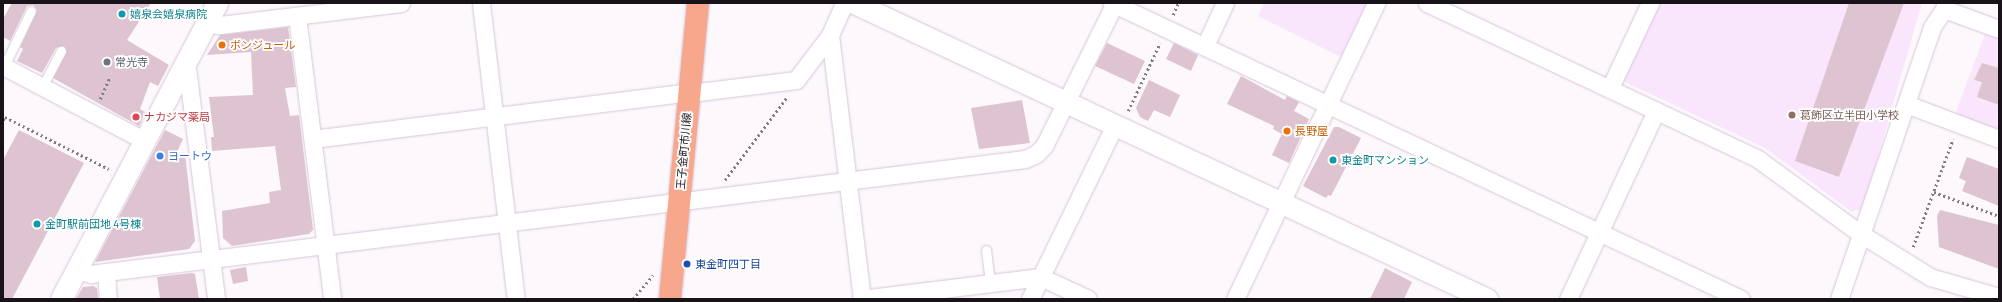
<!DOCTYPE html>
<html>
<head>
<meta charset="utf-8">
<style>
	body { margin:0 }
	#map { position:relative; width:2002px; height:302px; overflow:hidden; background:#fcf8fc; font-family:Barlow,"Noto Sans JP",sans-serif }
	div>[style] { position:absolute }
	[style*='--x'] { left:calc(var(--x)*1px); top:calc(var(--y)*1px); width:calc(var(--w)*1px); rotate:calc(var(--a)*1deg) }
	.built>* { inset:0; background:#f9e6fc }
	.building>* { inset:0; background:#dec3d0 }
	.path>* { height:2.5px; margin-top:-1.25px; transform-origin:0; background:repeating-linear-gradient(90deg,#817c82 0 2px,transparent 0 5px) }
	.roads { filter:drop-shadow(0 0 1px #d7c5da) drop-shadow(0 0 1px #d7c5da) }
	.service>* { height:9px; margin:-4.5px; padding:0 4.5px; transform-origin:4.5px; border-radius:4.5px; background:#fff }
	.minor>* { height:17px; margin:-8.5px; padding:0 8.5px; transform-origin:8.5px; border-radius:8.5px; background:#fff }
	.tertiary>* { height:21px; margin:-10.5px; padding:0 10.5px; transform-origin:10.5px; border-radius:10.5px; background:#fff }
	.primary>* { height:22px; margin:-11px; padding:0 11px; transform-origin:11px; border-radius:11px; background:#f7a78b }
	.dots>* { width:11px; height:11px; translate:-50% -50%; box-sizing:border-box; border:2px solid #fff; border-radius:50% }
	span { translate:-50% -50%; white-space:nowrap; text-align:center; line-height:1.15; -webkit-text-stroke:3.5px #fff; paint-order:stroke }
	.culture-label { font-size:11px; color:#0d838f }
	.left { translate:0 -50%; text-align:left }
	.food-label { font-size:11px; color:#c56008 }
	.worship-label { font-size:11px; color:#5b616d }
	.education-label { font-size:11px; color:#785e54 }
	.health-label { font-size:11px; color:#be3a42 }
	.street-label { font-size:11px; color:#181219 }
	.shop-label { font-size:11px; color:#366cbe }
	.transit-label { font-size:11px; color:#164399 }
	.frame { position:absolute; inset:0; border:4px solid #181219; pointer-events:none }
</style>
</head>
<body>
<div id="map">
	<div class="built">
		<i style="clip-path:polygon(1264px 3px,1367px 3px,1341px 57px,1258px 16px)"></i>
		<i style="clip-path:polygon(1659px 3px,1922px 3px,1863px 208px,1852px 212px,1765px 148px,1625px 82px,1623px 77px)"></i>
		<i style="clip-path:polygon(1987px 29px,1999px 34px,1999px 134px,1954px 117px)"></i>
	</div>
	<div class="building">
		<i style="clip-path:polygon(12px 3px,151px 3px,127px 40px,169px 65px,158px 86px,150px 82px,140px 109px,145px 112px,139px 126px,53px 78px,66px 53px,64px 46px,56px 48px,42px 73px,17px 61px,23px 49px,20px 47px,37px 10px,33px 5px,27px 6px,10px 41px,3px 37px,3px 19px)"></i>
		<i style="clip-path:polygon(1849px 3px,1904px 3px,1839px 177px,1795px 161px)"></i>
		<i style="clip-path:polygon(288px 27px,296px 87px,285px 88px,290px 116px,299px 115px,313px 230px,309px 234px,232px 246px,223px 238px,222px 211px,270px 203px,269px 192px,281px 190px,275px 146px,212px 151px,211px 137px,214px 137px,209px 97px,253px 95px,251px 52px,207px 55px,220px 35px)"></i>
		<i style="clip-path:polygon(1107px 43px,1145px 61px,1134px 84px,1095px 66px)"></i>
		<i style="clip-path:polygon(1174px 43px,1198px 55px,1191px 71px,1166px 59px)"></i>
		<i style="clip-path:polygon(1982px 63px,1999px 68px,1999px 105px,1977px 97px,1982px 82px,1974px 80px)"></i>
		<i style="clip-path:polygon(1241px 76px,1285px 100px,1287px 96px,1299px 102px,1294px 111px,1309px 119px,1289px 163px,1272px 155px,1282px 134px,1273px 129px,1274px 126px,1227px 104px)"></i>
		<i style="clip-path:polygon(1149px 80px,1180px 95px,1170px 117px,1154px 110px,1148px 121px,1140px 117px,1136px 108px)"></i>
		<i style="clip-path:polygon(1022px 100px,1030px 143px,979px 149px,971px 108px)"></i>
		<i style="clip-path:polygon(1334px 127px,1339px 127px,1361px 138px,1331px 196px,1328px 195px,1326px 198px,1303px 186px)"></i>
		<i style="clip-path:polygon(19px 130px,84px 163px,12px 299px,3px 299px,3px 160px)"></i>
		<i style="clip-path:polygon(165px 130px,183px 139px,175px 156px,185px 154px,195px 241px,189px 249px,95px 262px)"></i>
		<i style="clip-path:polygon(1967px 157px,1999px 169px,1999px 206px,1962px 191px,1966px 181px,1959px 178px)"></i>
		<i style="clip-path:polygon(1940px 210px,1999px 225px,1999px 269px,1939px 247px,1937px 216px)"></i>
		<i style="clip-path:polygon(246px 267px,248px 281px,233px 284px,230px 270px)"></i>
		<i style="clip-path:polygon(1385px 268px,1412px 282px,1404px 299px,1370px 299px)"></i>
		<i style="clip-path:polygon(192px 273px,195px 274px,199px 299px,160px 299px,157px 277px)"></i>
		<i style="clip-path:polygon(93px 286px,97px 288px,98px 299px,76px 299px,83px 287px)"></i>
	</div>
	<div class="path">
		<i style="--x:1173;--y:15;--w:13;--a:-67"></i>
		<i style="--x:100;--y:99;--w:24;--a:-66"></i>
		<i style="--x:1128;--y:111;--w:75;--a:-64.8"></i>
		<i style="--x:3;--y:120;--w:4;--a:-56"></i>
		<i style="--x:5;--y:117;--w:116;--a:26.6"></i>
		<i style="--x:725;--y:180;--w:104;--a:-53.2"></i>
		<i style="--x:1934;--y:192;--w:69;--a:20.3"></i>
		<i style="--x:1913;--y:247;--w:115;--a:-69.7"></i>
		<i style="--x:633;--y:299;--w:31;--a:-50"></i>
	</div>
	<div class="roads">
		<div class="service">
			<i style="--x:4;--y:66;--w:61;--a:-63.9"></i>
			<i style="--x:42;--y:87;--w:41;--a:-62.2"></i>
			<i style="--x:986;--y:250;--w:32;--a:83"></i>
		</div>
		<div class="minor">
			<i style="--x:481;--y:3;--w:298;--a:83.3"></i>
			<i style="--x:1112;--y:3;--w:695;--a:25.2"></i>
			<i style="--x:1427;--y:3;--w:366;--a:25.2"></i>
			<i style="--x:1758;--y:159;--w:127;--a:36.1"></i>
			<i style="--x:1861;--y:234;--w:81;--a:31.9"></i>
			<i style="--x:1930;--y:277;--w:72;--a:16.2"></i>
			<i style="--x:1946;--y:3;--w:6;--a:108"></i>
			<i style="--x:1944;--y:9;--w:59;--a:20"></i>
			<i style="--x:297;--y:16;--w:285;--a:82.9"></i>
			<i style="--x:206;--y:24;--w:14;--a:4"></i>
			<i style="--x:220;--y:25;--w:182;--a:-6.9"></i>
			<i style="--x:830;--y:35;--w:266;--a:83.1"></i>
			<i style="--x:1205;--y:46;--w:47;--a:-65.1"></i>
			<i style="--x:186;--y:60;--w:241;--a:82.8"></i>
			<i style="--x:3;--y:66;--w:161;--a:27.8"></i>
			<i style="--x:1610;--y:88;--w:94;--a:-64.8"></i>
			<i style="--x:690;--y:93;--w:107;--a:-7"></i>
			<i style="--x:796;--y:80;--w:56;--a:-52.9"></i>
			<i style="--x:830;--y:35;--w:35;--a:-66"></i>
			<i style="--x:1906;--y:104;--w:99;--a:20.6"></i>
			<i style="--x:313;--y:139;--w:380;--a:-7.1"></i>
			<i style="--x:77;--y:270;--w:15;--a:16"></i>
			<i style="--x:91;--y:274;--w:15;--a:-8"></i>
			<i style="--x:106;--y:272;--w:926;--a:-7.01"></i>
			<i style="--x:1025;--y:159;--w:12;--a:-24"></i>
			<i style="--x:1036;--y:154;--w:11;--a:-45"></i>
			<i style="--x:1044;--y:146;--w:160;--a:-63.6"></i>
			<i style="--x:106;--y:272;--w:27;--a:86"></i>
			<i style="--x:861;--y:299;--w:181;--a:-7"></i>
			<i style="--x:1041;--y:277;--w:52;--a:25.1"></i>
			<i style="--x:1030;--y:299;--w:194;--a:-64"></i>
			<i style="--x:1235;--y:299;--w:328;--a:-64.5"></i>
			<i style="--x:1568;--y:299;--w:208;--a:-64.9"></i>
			<i style="--x:1839;--y:299;--w:287;--a:-71.1"></i>
			<i style="--x:1932;--y:27;--w:22;--a:-56"></i>
		</div>
		<div class="tertiary">
			<i style="--x:854;--y:3;--w:699;--a:25.06"></i>
			<i style="--x:61;--y:299;--w:335;--a:-62.2"></i>
		</div>
		<div class="primary">
			<i style="--x:670;--y:299;--w:297;--a:-84.6"></i>
		</div>
	</div>
	<div class="dots">
		<i style="left:122px;top:14px;background:#0f9aa8"></i>
		<i style="left:222px;top:45px;background:#e8710a"></i>
		<i style="left:107px;top:62px;background:#6b7280"></i>
		<i style="left:1792px;top:115px;background:#8d6e63"></i>
		<i style="left:136px;top:117px;background:#e0444e"></i>
		<i style="left:1287px;top:131px;background:#e8710a"></i>
		<i style="left:160px;top:156px;background:#3f7fe0"></i>
		<i style="left:1333px;top:160px;background:#0f9aa8"></i>
		<i style="left:37px;top:224px;background:#0f9aa8"></i>
		<i style="left:687px;top:264px;background:#1a4fb4"></i>
	</div>
	<div class="culture-label">
		<span class="left" style="left:130px;top:14px">嬉泉会嬉泉病院</span>
		<span class="left" style="left:1341px;top:160px">東金町マンション</span>
		<span class="left" style="left:45px;top:224px">金町駅前団地 4号棟</span>
	</div>
	<div class="food-label">
		<span class="left" style="left:230px;top:45px">ボンジュール</span>
		<span class="left" style="left:1295px;top:131px">長野屋</span>
	</div>
	<div class="worship-label">
		<span class="left" style="left:115px;top:62px">常光寺</span>
	</div>
	<div class="education-label">
		<span class="left" style="left:1800px;top:115px">葛飾区立半田小学校</span>
	</div>
	<div class="health-label">
		<span class="left" style="left:144px;top:117px">ナカジマ薬局</span>
	</div>
	<div class="street-label">
		<span style="left:684px;top:151px;rotate:-85deg">王子金町市川線</span>
	</div>
	<div class="shop-label">
		<span class="left" style="left:168px;top:156px">ヨートウ</span>
	</div>
	<div class="transit-label">
		<span class="left" style="left:695px;top:264px">東金町四丁目</span>
	</div>
	<div class="frame"></div>
</div>
</body>
</html>
